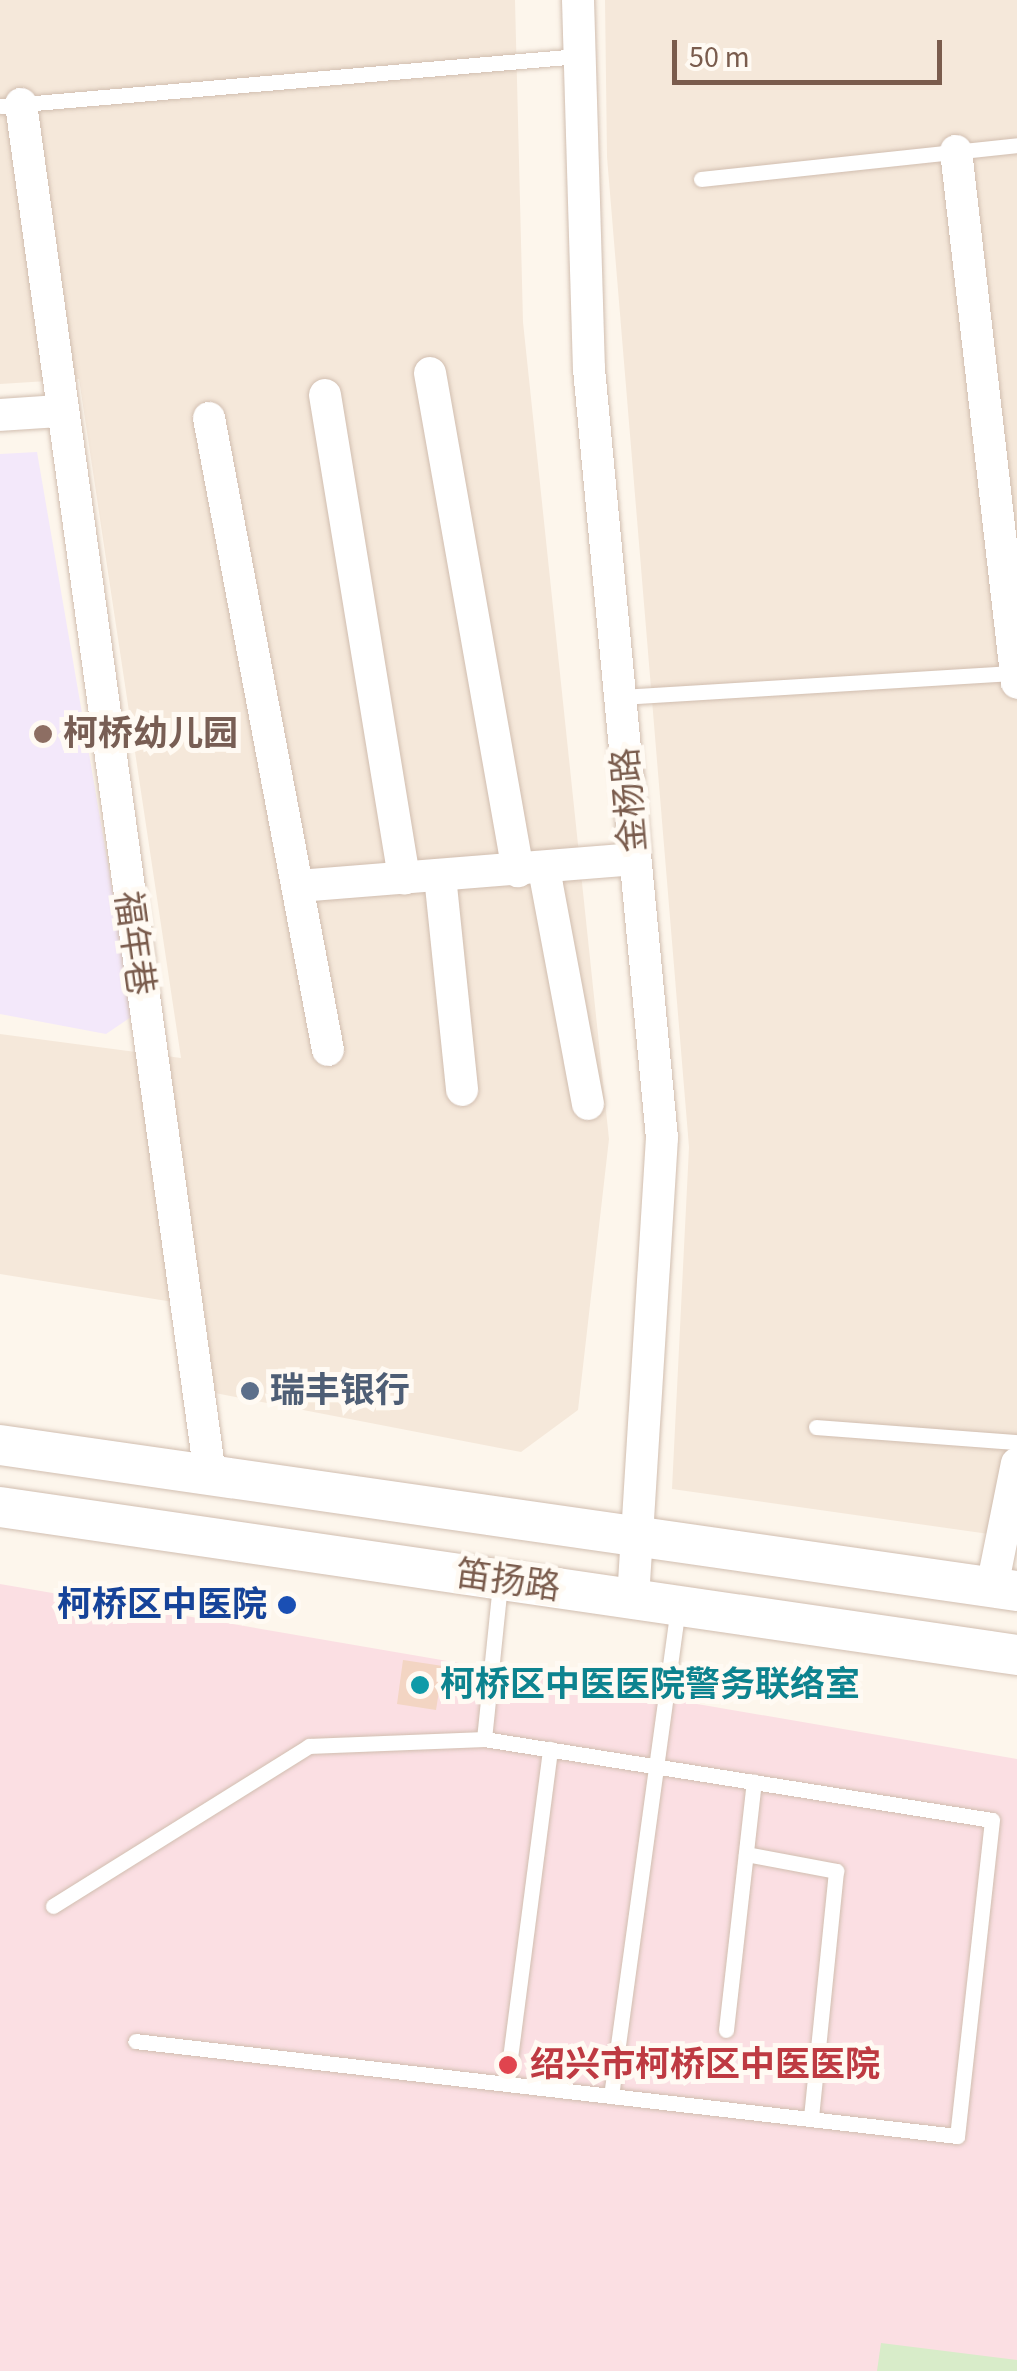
<!DOCTYPE html>
<html>
<head>
<meta charset="utf-8">
<style>
	body { margin:0 }
	#map { position:relative; width:1017px; height:2371px; overflow:hidden; background:#fdf6ec; font-family:"Source Sans 3","Noto Sans SC",sans-serif }
	div>[style] { position:absolute }
	[style*='--x'] { left:calc(var(--x)*1px); top:calc(var(--y)*1px); width:calc(var(--w)*1px); rotate:calc(var(--a)*1deg) }
	.residential>* { inset:0; background:#f5e8da }
	.education>* { inset:0; background:#f3e8fa }
	.medical>* { inset:0; background:#fbdfe3 }
	.green>* { inset:0; background:#d8ecc9 }
	.building>* { inset:0; background:#f3d5c3 }
	.roads { filter:drop-shadow(0 0 2px #d1beb0) drop-shadow(0 0 2px #d1beb0) }
	.service>* { height:15px; margin:-7.5px; padding:0 7.5px; transform-origin:7.5px; border-radius:7.5px; background:#fff }
	.minor>* { height:32px; margin:-16px; padding:0 16px; transform-origin:16px; border-radius:16px; background:#fff }
	.tertiary>* { height:40px; margin:-20px; padding:0 20px; transform-origin:20px; border-radius:20px; background:#fff }
	.dots>* { width:28px; height:28px; translate:-50% -50%; box-sizing:border-box; border:5px solid #fffaf3; border-radius:50% }
	span { translate:-50% -50%; white-space:nowrap; text-align:center; line-height:1.15; -webkit-text-stroke:10px #fffaf3; paint-order:stroke }
	.education-label { font-size:35px; color:#785e54; font-weight:700 }
	.left { translate:0 -50%; text-align:left }
	.street-label { font-size:35px; color:#7a5c4d }
	.service-label { font-size:35px; color:#4e5e75; font-weight:700 }
	.transit-label { font-size:35px; color:#164399; font-weight:700 }
	.right { translate:-100% -50%; text-align:right }
	.culture-label { font-size:35px; color:#0d838f; font-weight:700 }
	.health-label { font-size:35px; color:#be3a42; font-weight:700 }
	.scale { position:absolute; left:672px; top:40px; width:270px; height:45px; box-sizing:border-box; border:5px solid #7a5c4d; border-top:0; padding-left:12px; font-size:30px; line-height:35px; white-space:nowrap; color:#7a5c4d; -webkit-text-stroke:8px #fffaf3; paint-order:stroke }
</style>
</head>
<body>
<div id="map">
	<div class="residential">
		<i style="clip-path:polygon(0 0,515px 0,523px 322px,609px 1139px,578px 1410px,521px 1452px,215px 1393px,204px 1307px,0 1274px,0 1034px,181px 1058px,79px 379px,0 384px)"></i>
		<i style="clip-path:polygon(605px 0,1017px 0,1017px 1538px,672px 1489px,689px 1147px,607px 157px)"></i>
	</div>
	<div class="education">
		<i style="clip-path:polygon(37px 452px,134px 1015px,106px 1034px,0 1014px,0 454px)"></i>
	</div>
	<div class="medical">
		<i style="clip-path:polygon(0 1584px,1017px 1759px,1017px 2371px,0 2371px)"></i>
	</div>
	<div class="green">
		<i style="clip-path:polygon(881px 2343px,1017px 2360px,1017px 2371px,877px 2371px)"></i>
	</div>
	<div class="building">
		<i style="clip-path:polygon(403px 1660px,443px 1666px,436px 1710px,397px 1704px)"></i>
	</div>
	<div class="roads">
		<div class="service">
			<i style="--x:0;--y:106;--w:581;--a:-4.94"></i>
			<i style="--x:701;--y:179;--w:318;--a:-6.1"></i>
			<i style="--x:620;--y:697;--w:398;--a:-3.5"></i>
			<i style="--x:816;--y:1427;--w:202;--a:4.3"></i>
			<i style="--x:484;--y:1739;--w:156;--a:-84.1"></i>
			<i style="--x:746;--y:1854;--w:92;--a:10.7"></i>
			<i style="--x:836;--y:1871;--w:248;--a:95.8"></i>
			<i style="--x:53;--y:1906;--w:302;--a:-32"></i>
			<i style="--x:309;--y:1746;--w:175;--a:-2.3"></i>
			<i style="--x:484;--y:1739;--w:514;--a:9.06"></i>
			<i style="--x:992;--y:1820;--w:318;--a:96.3"></i>
			<i style="--x:957;--y:2136;--w:827;--a:-173.41"></i>
			<i style="--x:726;--y:2030;--w:250;--a:-83.6"></i>
			<i style="--x:507;--y:2081;--w:335;--a:-82.6"></i>
			<i style="--x:611;--y:2096;--w:492;--a:-82.2"></i>
		</div>
		<div class="minor">
			<i style="--x:578;--y:0;--w:369;--a:88.3"></i>
			<i style="--x:589;--y:369;--w:772;--a:84.58"></i>
			<i style="--x:662;--y:1138;--w:462;--a:93.6"></i>
			<i style="--x:21;--y:104;--w:1384;--a:82.15"></i>
			<i style="--x:956;--y:151;--w:535;--a:83.46"></i>
			<i style="--x:430;--y:373;--w:506;--a:79.98"></i>
			<i style="--x:325;--y:395;--w:490;--a:80.7"></i>
			<i style="--x:0;--y:415;--w:58;--a:-3.9"></i>
			<i style="--x:209;--y:418;--w:643;--a:79.34"></i>
			<i style="--x:544;--y:869;--w:239;--a:79.4"></i>
			<i style="--x:440;--y:876;--w:215;--a:84.1"></i>
			<i style="--x:299;--y:886;--w:337;--a:-4.6"></i>
			<i style="--x:992;--y:1587;--w:126;--a:-78.6"></i>
		</div>
		<div class="tertiary">
			<i style="--x:0;--y:1445;--w:1027;--a:8.17"></i>
			<i style="--x:0;--y:1507;--w:1028;--a:8.28"></i>
		</div>
	</div>
	<div class="dots">
		<i style="left:43px;top:734px;background:#8d6e63"></i>
		<i style="left:250px;top:1391px;background:#5c6f8a"></i>
		<i style="left:287px;top:1605px;background:#1a4fb4"></i>
		<i style="left:420px;top:1685px;background:#0f9aa8"></i>
		<i style="left:508px;top:2065px;background:#e0444e"></i>
	</div>
	<div class="education-label">
		<span class="left" style="left:63px;top:734px">柯桥幼儿园</span>
	</div>
	<div class="street-label">
		<span style="left:630px;top:800px;rotate:-95deg">金杨路</span>
		<span style="left:134px;top:943px;rotate:82deg">福年巷</span>
		<span style="left:508px;top:1581px;rotate:8deg">笛扬路</span>
	</div>
	<div class="service-label">
		<span class="left" style="left:270px;top:1391px">瑞丰银行</span>
	</div>
	<div class="transit-label">
		<span class="right" style="left:267px;top:1605px">柯桥区中医院</span>
	</div>
	<div class="culture-label">
		<span class="left" style="left:440px;top:1685px">柯桥区中医医院警务联络室</span>
	</div>
	<div class="health-label">
		<span class="left" style="left:530px;top:2065px">绍兴市柯桥区中医医院</span>
	</div>
	<div class="scale">50 m</div>
</div>
</body>
</html>
